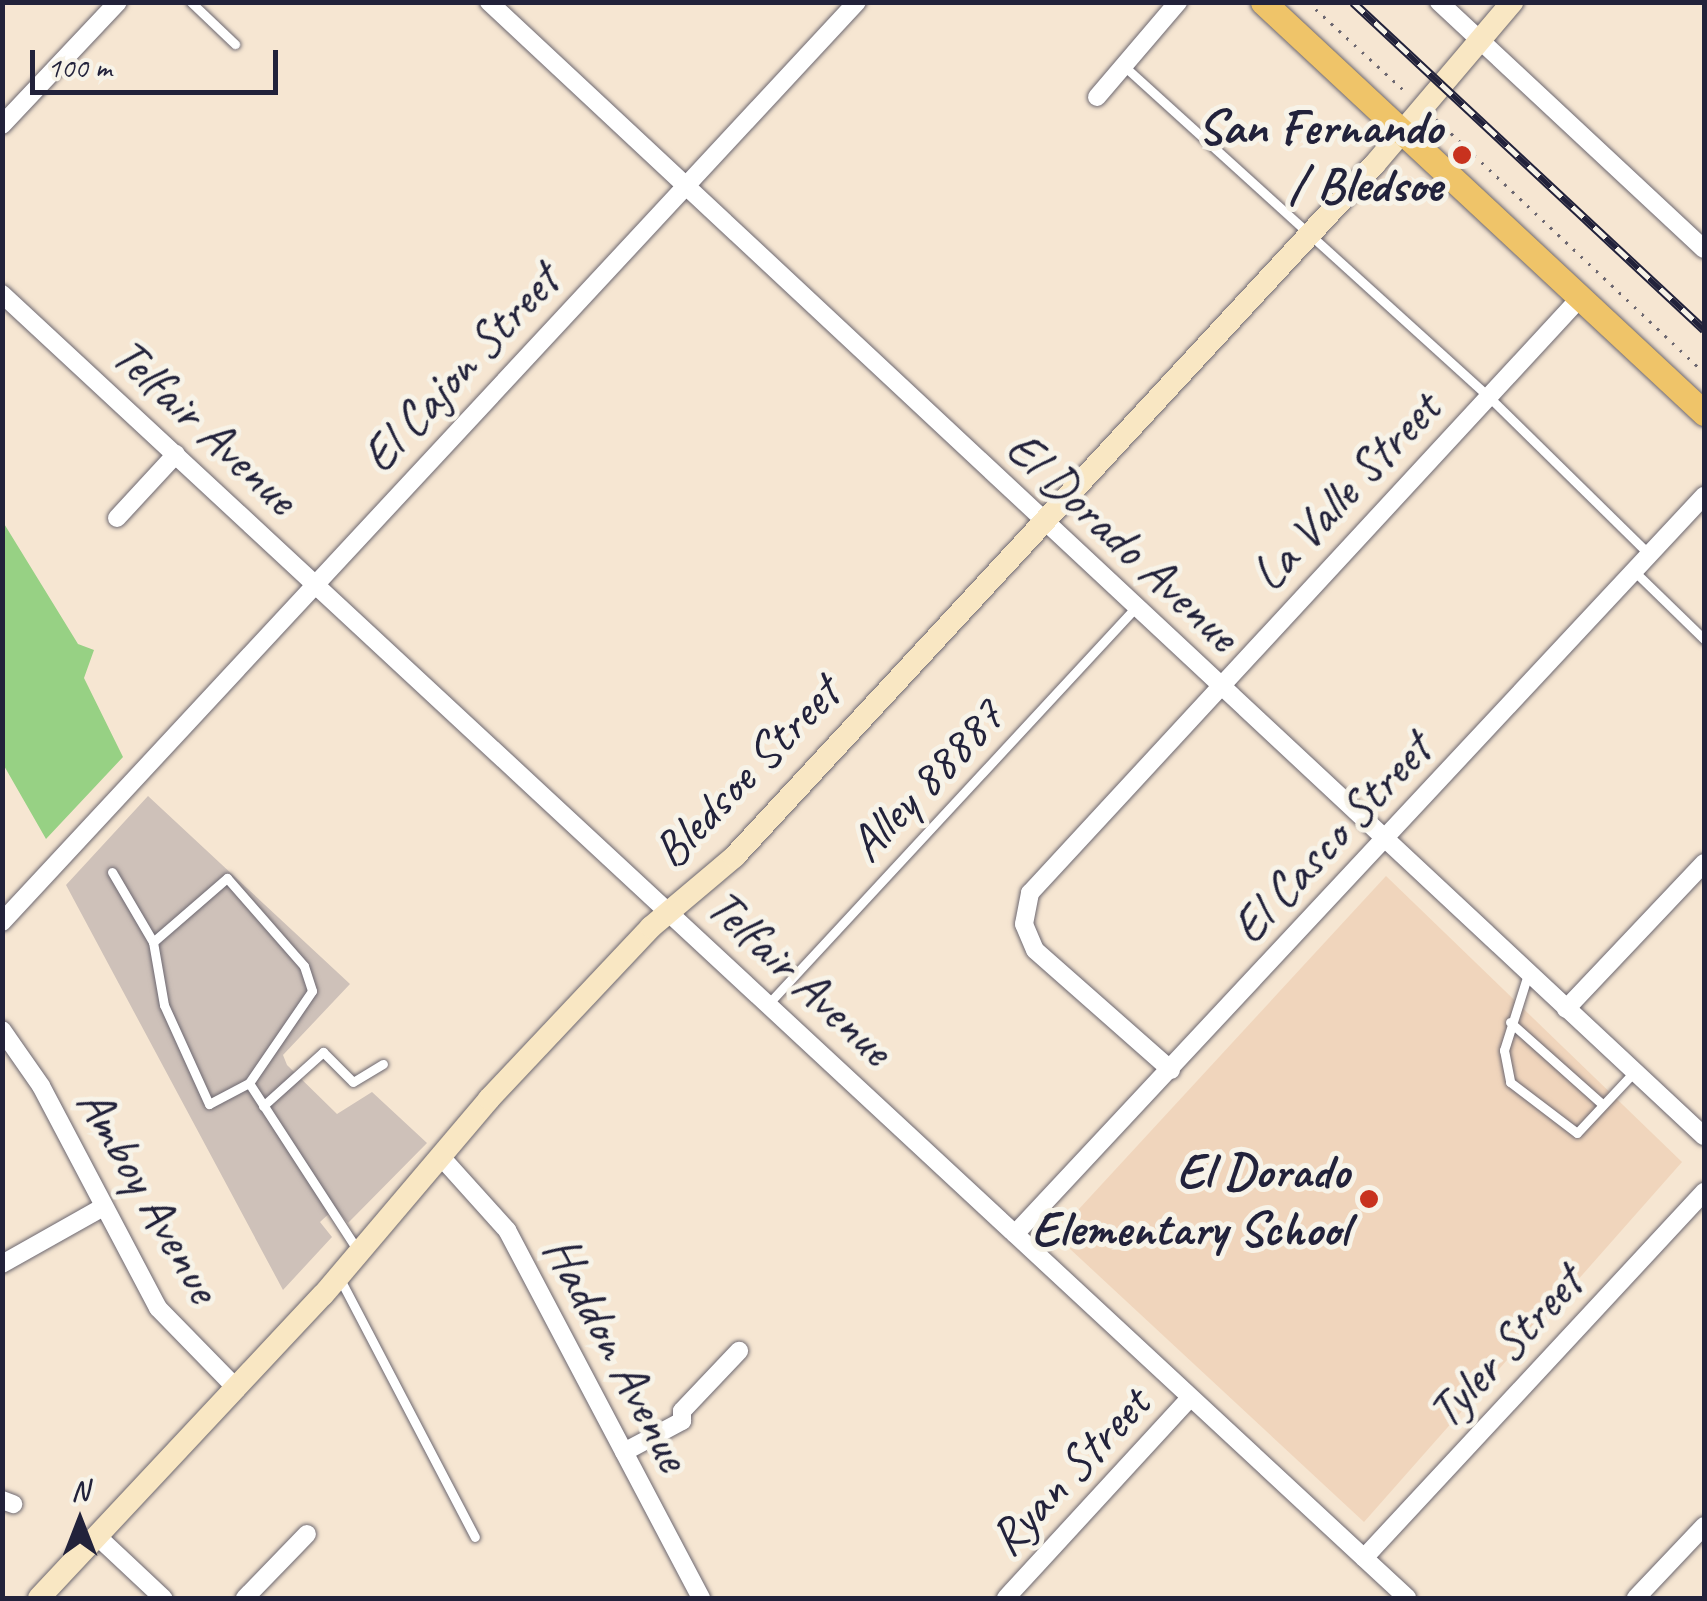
<!DOCTYPE html>
<html>
<head>
<meta charset="utf-8">
<style>
	body { margin:0 }
	#map { position:relative; width:1707px; height:1601px; overflow:hidden; background:#f6e6d2; font-family:Caveat,sans-serif }
	div>[style] { position:absolute }
	[style*='--x'] { left:calc(var(--x)*1px); top:calc(var(--y)*1px); width:calc(var(--w)*1px); rotate:calc(var(--a)*1deg) }
	.built>* { inset:0; background:#f0d5bc }
	.industrial>* { inset:0; background:#cec1b9 }
	.green>* { inset:0; background:#97d184 }
	.path>* { height:2.5px; margin-top:-1.25px; transform-origin:0; background:repeating-linear-gradient(90deg,#6c6770 0 2.5px,transparent 0 10.5px) }
	.roads { filter:drop-shadow(0 0 2px #6c6770) drop-shadow(0 0 2px #6c6770) }
	.lane>* { height:9px; margin:-4.5px; padding:0 4.5px; transform-origin:4.5px; border-radius:4.5px; background:#fff }
	.street>* { height:18px; margin:-9px; padding:0 9px; transform-origin:9px; border-radius:9px; background:#fff }
	.secondary>* { height:22px; margin:-11px; padding:0 11px; transform-origin:11px; border-radius:11px; background:#f9e7c3 }
	.primary>* { height:25px; margin:-12.5px; padding:0 12.5px; transform-origin:12.5px; border-radius:12.5px; background:#efc469 }
	.rail>* { height:9px; margin-top:-4.5px; transform-origin:0; background:repeating-linear-gradient(90deg,#f7f3e8 0 15px,#22223b 0 30px); box-sizing:border-box; border-block:2px solid #22223b }
	.dots>* { width:28px; height:28px; translate:-50% -50%; box-sizing:border-box; border:5px solid #f7f3e8; border-radius:50% }
	span { translate:-50% -50%; white-space:nowrap; text-align:center; line-height:1.15; -webkit-text-stroke:10px #f7f3e8; paint-order:stroke }
	.poi-label { font-size:50px; color:#22223b; font-weight:700 }
	.right { translate:-100% -50%; text-align:right }
	.street-label { font-size:50px; color:#22223b }
	.frame { position:absolute; inset:0; border:5px solid #22223b; pointer-events:none }
	.north { position:absolute; left:30px; top:1471px; width:100px; height:100px; -webkit-text-stroke:8px #f7f3e8; paint-order:stroke; rotate:0deg; font-size:28px; font-weight:700; line-height:40px; text-align:center; color:#22223b }
	.north::after { content:''; display:block; margin:auto; width:35px; height:45px; background:#22223b; clip-path:polygon(50% 0,100% 100%,50% 72%,0 100%) }
	.scale { position:absolute; left:30px; top:50px; width:248px; height:45px; box-sizing:border-box; border:5px solid #22223b; border-top:0; padding-left:12px; font-size:30px; line-height:35px; white-space:nowrap; color:#22223b; -webkit-text-stroke:8px #f7f3e8; paint-order:stroke }
</style>
</head>
<body>
<div id="map">
	<div class="built">
		<i style="clip-path:polygon(1386px 876px,1682px 1162px,1364px 1522px,1055px 1235px)"></i>
	</div>
	<div class="industrial">
		<i style="clip-path:polygon(148px 796px,350px 984px,283px 1055px,287px 1065px,337px 1114px,372px 1092px,427px 1143px,348px 1223px,335px 1208px,320px 1222px,332px 1237px,283px 1290px,66px 885px)"></i>
	</div>
	<div class="green">
		<i style="clip-path:polygon(3px 522px,78px 644px,94px 650px,84px 678px,123px 757px,46px 839px,3px 764px)"></i>
	</div>
	<div class="path">
		<i style="--x:1308;--y:2;--w:136;--a:42.6"></i>
		<i style="--x:1436;--y:119;--w:369;--a:43.4"></i>
	</div>
	<div class="roads">
		<div class="lane">
			<i style="--x:191;--y:2;--w:61;--a:43.7"></i>
			<i style="--x:1124;--y:66;--w:491;--a:42.2"></i>
			<i style="--x:1488;--y:396;--w:226;--a:44.5"></i>
			<i style="--x:1634;--y:571;--w:98;--a:44.2"></i>
			<i style="--x:112;--y:872;--w:81;--a:59.6"></i>
			<i style="--x:153;--y:942;--w:64;--a:80.1"></i>
			<i style="--x:164;--y:1005;--w:109;--a:65.6"></i>
			<i style="--x:209;--y:1104;--w:45;--a:-27.7"></i>
			<i style="--x:249;--y:1083;--w:200;--a:57"></i>
			<i style="--x:153;--y:942;--w:98;--a:-40.9"></i>
			<i style="--x:227;--y:878;--w:117;--a:48.8"></i>
			<i style="--x:304;--y:966;--w:26;--a:72"></i>
			<i style="--x:312;--y:991;--w:112;--a:124.4"></i>
			<i style="--x:1528;--y:974;--w:80;--a:107.5"></i>
			<i style="--x:1504;--y:1050;--w:33;--a:79"></i>
			<i style="--x:1510;--y:1082;--w:84;--a:37.3"></i>
			<i style="--x:1577;--y:1133;--w:83;--a:-46.9"></i>
			<i style="--x:770;--y:1002;--w:538;--a:-47.18"></i>
			<i style="--x:1510;--y:1022;--w:122;--a:41.7"></i>
			<i style="--x:263;--y:1106;--w:81;--a:-42"></i>
			<i style="--x:323;--y:1052;--w:42;--a:45"></i>
			<i style="--x:353;--y:1082;--w:35;--a:-31"></i>
			<i style="--x:340;--y:1279;--w:291;--a:62.4"></i>
		</div>
		<div class="street">
			<i style="--x:489;--y:2;--w:1662;--a:43.03"></i>
			<i style="--x:1439;--y:2;--w:362;--a:43"></i>
			<i style="--x:1097;--y:97;--w:125;--a:-49.5"></i>
			<i style="--x:2;--y:125;--w:169;--a:-46.7"></i>
			<i style="--x:2;--y:294;--w:1917;--a:42.86"></i>
			<i style="--x:117;--y:518;--w:87;--a:-47.3"></i>
			<i style="--x:2;--y:922;--w:1256;--a:-47.1"></i>
			<i style="--x:1566;--y:1009;--w:201;--a:-46.6"></i>
			<i style="--x:2;--y:1030;--w:68;--a:55.1"></i>
			<i style="--x:41;--y:1086;--w:251;--a:62.2"></i>
			<i style="--x:158;--y:1308;--w:113;--a:45.7"></i>
			<i style="--x:1171;--y:1070;--w:181;--a:-138.6"></i>
			<i style="--x:1035;--y:950;--w:28;--a:-113"></i>
			<i style="--x:1024;--y:924;--w:32;--a:-79"></i>
			<i style="--x:1030;--y:893;--w:810;--a:-47.25"></i>
			<i style="--x:443;--y:1159;--w:96;--a:48"></i>
			<i style="--x:507;--y:1230;--w:416;--a:62.2"></i>
			<i style="--x:1015;--y:1234;--w:1010;--a:-46.97"></i>
			<i style="--x:2;--y:1264;--w:116;--a:-29.4"></i>
			<i style="--x:624;--y:1452;--w:66;--a:-28.1"></i>
			<i style="--x:682;--y:1421;--w:10;--a:-90"></i>
			<i style="--x:682;--y:1411;--w:83;--a:-46.5"></i>
			<i style="--x:2;--y:1500;--w:12;--a:20"></i>
			<i style="--x:97;--y:1536;--w:91;--a:43.2"></i>
			<i style="--x:1364;--y:1558;--w:500;--a:-47.1"></i>
			<i style="--x:245;--y:1598;--w:89;--a:-45.9"></i>
			<i style="--x:1006;--y:1598;--w:272;--a:-47.4"></i>
			<i style="--x:1636;--y:1598;--w:99;--a:-46.6"></i>
		</div>
		<div class="secondary">
			<i style="--x:39;--y:1598;--w:415;--a:-46.9"></i>
			<i style="--x:323;--y:1295;--w:257;--a:-49.7"></i>
			<i style="--x:489;--y:1099;--w:236;--a:-46.7"></i>
			<i style="--x:651;--y:927;--w:109;--a:-40.1"></i>
			<i style="--x:734;--y:857;--w:943;--a:-47.24"></i>
			<i style="--x:1374;--y:165;--w:214;--a:-49.7"></i>
		</div>
		<div class="primary">
			<i style="--x:1263;--y:2;--w:603;--a:42.98"></i>
		</div>
	</div>
	<div class="rail">
		<i style="--x:1353;--y:2;--w:480;--a:43"></i>
	</div>
	<div class="dots">
		<i style="left:1462px;top:155px;background:#c8321e"></i>
		<i style="left:1369px;top:1199px;background:#c8321e"></i>
	</div>
	<div class="poi-label">
		<span class="right" style="left:1442px;top:155px">San Fernando<br>/ Bledsoe</span>
		<span class="right" style="left:1349px;top:1199px">El Dorado<br>Elementary School</span>
	</div>
	<div class="street-label">
		<span style="left:460px;top:368px;rotate:-47deg">El Cajon Street</span>
		<span style="left:205px;top:426px;rotate:43deg">Telfair Avenue</span>
		<span style="left:1345px;top:491px;rotate:-47deg">La Valle Street</span>
		<span style="left:1123px;top:541px;rotate:43deg">El Dorado Avenue</span>
		<span style="left:746px;top:772px;rotate:-46deg">Bledsoe Street</span>
		<span style="left:926px;top:780px;rotate:-47deg">Alley 88887</span>
		<span style="left:1331px;top:838px;rotate:-47deg">El Casco Street</span>
		<span style="left:800px;top:977px;rotate:43deg">Telfair Avenue</span>
		<span style="left:149px;top:1195px;rotate:60deg">Amboy Avenue</span>
		<span style="left:1505px;top:1347px;rotate:-47deg">Tyler Street</span>
		<span style="left:617px;top:1353px;rotate:62deg">Haddon Avenue</span>
		<span style="left:1069px;top:1471px;rotate:-47deg">Ryan Street</span>
	</div>
	<div class="frame"></div>
	<div class="north">N</div>
	<div class="scale">100 m</div>
</div>
</body>
</html>
